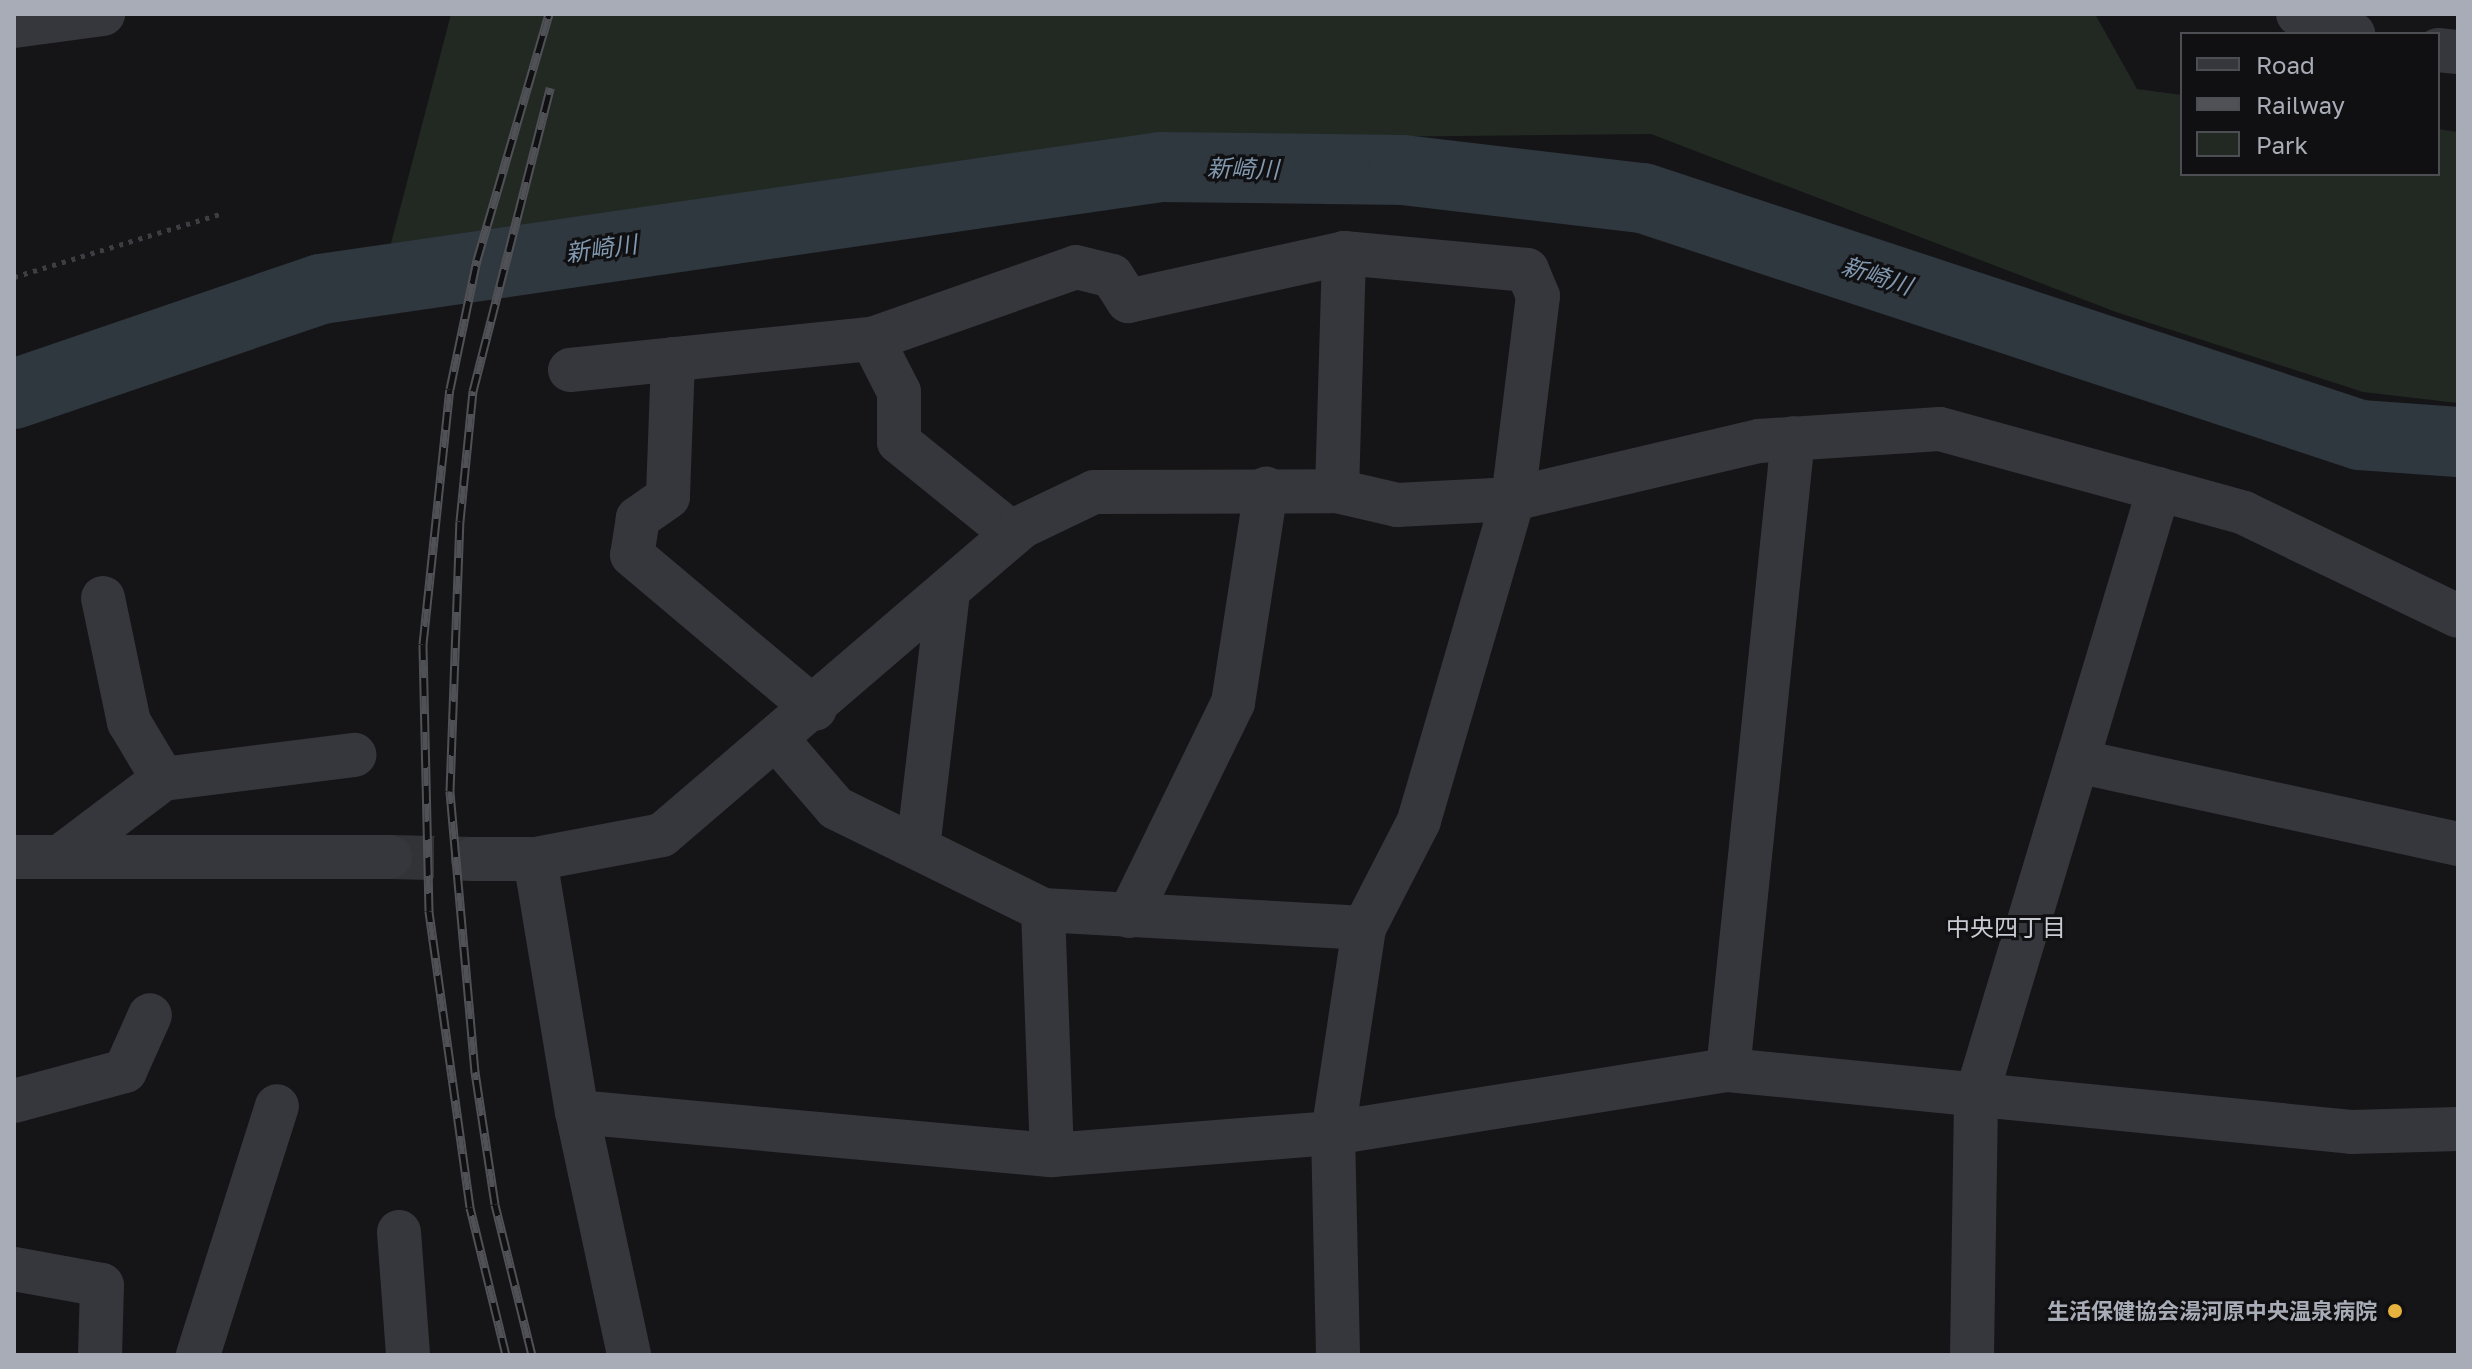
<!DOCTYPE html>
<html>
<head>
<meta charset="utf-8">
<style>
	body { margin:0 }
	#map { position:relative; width:2472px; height:1369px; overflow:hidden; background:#151517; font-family:"Golos Text","Noto Sans JP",sans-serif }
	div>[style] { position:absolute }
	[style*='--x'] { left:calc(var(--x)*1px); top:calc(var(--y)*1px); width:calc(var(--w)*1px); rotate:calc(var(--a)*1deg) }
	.green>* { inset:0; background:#222923 }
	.river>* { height:70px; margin:-35px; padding:0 35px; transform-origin:35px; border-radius:35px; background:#2f373f }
	.minor-tunnel>* { height:44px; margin-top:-22px; transform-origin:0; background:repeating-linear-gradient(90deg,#323337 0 44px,transparent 0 66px) }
	.path>* { height:5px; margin-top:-2.5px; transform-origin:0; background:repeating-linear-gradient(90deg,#3c3e43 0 4px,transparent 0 10px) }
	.minor>* { height:44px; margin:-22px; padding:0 22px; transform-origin:22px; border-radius:22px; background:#36373c }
	.rail>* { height:9px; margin-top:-4.5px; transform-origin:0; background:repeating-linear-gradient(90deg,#101012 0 18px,#505156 0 36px); box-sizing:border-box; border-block:2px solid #505156 }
	.dots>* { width:22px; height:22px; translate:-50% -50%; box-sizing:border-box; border:4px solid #101012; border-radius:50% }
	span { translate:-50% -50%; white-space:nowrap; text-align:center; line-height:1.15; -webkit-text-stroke:6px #101012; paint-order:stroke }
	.poi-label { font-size:22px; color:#a8acb6; font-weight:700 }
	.right { translate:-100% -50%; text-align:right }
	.water-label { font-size:24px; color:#8198af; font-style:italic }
	.neighbourhood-label { font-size:24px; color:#c9cbd2 }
	.frame { position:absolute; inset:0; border:16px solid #a8acb6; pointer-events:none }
	.legend { position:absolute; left:2180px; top:32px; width:260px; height:144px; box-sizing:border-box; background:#101012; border:2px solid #4d4e54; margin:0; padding:10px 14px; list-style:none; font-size:24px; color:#a8acb6 }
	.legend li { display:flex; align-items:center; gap:16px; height:40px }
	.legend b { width:40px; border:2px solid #4d4e54 }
</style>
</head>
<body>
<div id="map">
	<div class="green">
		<i style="clip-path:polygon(451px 14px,2095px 14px,2137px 89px,2182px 95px,2182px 174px,2438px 174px,2438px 129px,2458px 132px,2458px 403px,2363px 392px,2116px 312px,1651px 134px,1187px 139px,390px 247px)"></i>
	</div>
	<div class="river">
		<i style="--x:14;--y:394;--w:324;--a:-18.9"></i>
		<i style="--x:321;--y:289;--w:848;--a:-8.27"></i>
		<i style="--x:1160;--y:167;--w:243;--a:0.7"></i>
		<i style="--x:1403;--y:170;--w:242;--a:6.7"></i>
		<i style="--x:1643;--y:198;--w:755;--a:18.29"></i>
		<i style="--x:2360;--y:435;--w:98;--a:4.1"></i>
	</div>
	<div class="minor-tunnel">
		<i style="--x:390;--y:857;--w:83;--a:1.4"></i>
	</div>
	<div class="path">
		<i style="--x:14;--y:277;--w:215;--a:-17"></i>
	</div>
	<div class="minor">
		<i style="--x:2298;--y:14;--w:59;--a:20"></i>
		<i style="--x:14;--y:26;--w:90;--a:-7.7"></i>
		<i style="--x:2438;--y:50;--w:20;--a:6"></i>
		<i style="--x:872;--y:339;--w:59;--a:63"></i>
		<i style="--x:899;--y:392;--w:50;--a:90"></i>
		<i style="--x:899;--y:442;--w:146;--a:38.9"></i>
		<i style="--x:673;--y:359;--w:138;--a:92.1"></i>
		<i style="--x:668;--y:497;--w:37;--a:145"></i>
		<i style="--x:638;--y:518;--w:37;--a:99"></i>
		<i style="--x:632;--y:555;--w:239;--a:40.1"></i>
		<i style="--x:570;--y:370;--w:304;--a:-5.9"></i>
		<i style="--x:872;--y:339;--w:216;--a:-19.4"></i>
		<i style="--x:1076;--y:267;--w:37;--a:14"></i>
		<i style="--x:1112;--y:276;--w:30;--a:57"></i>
		<i style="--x:1128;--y:301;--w:221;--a:-12.5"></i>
		<i style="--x:1344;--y:253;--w:184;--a:5.3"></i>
		<i style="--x:1527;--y:270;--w:28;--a:67"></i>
		<i style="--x:1538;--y:296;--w:205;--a:97"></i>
		<i style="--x:1513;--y:499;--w:335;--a:106.3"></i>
		<i style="--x:1419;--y:821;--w:120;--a:117.2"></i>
		<i style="--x:1364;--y:928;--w:207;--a:98.6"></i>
		<i style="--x:1333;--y:1133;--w:222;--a:88.7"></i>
		<i style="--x:1337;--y:491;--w:238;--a:-88.3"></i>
		<i style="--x:103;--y:598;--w:127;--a:78.2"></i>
		<i style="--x:129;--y:722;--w:66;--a:59.2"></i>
		<i style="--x:779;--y:742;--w:87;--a:49.2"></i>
		<i style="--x:836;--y:808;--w:231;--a:26.2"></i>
		<i style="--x:1043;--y:910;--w:322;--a:3.2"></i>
		<i style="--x:2077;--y:761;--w:390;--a:12.3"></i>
		<i style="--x:918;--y:848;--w:258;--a:-83.3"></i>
		<i style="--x:61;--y:856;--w:128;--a:-37"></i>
		<i style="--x:163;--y:779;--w:193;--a:-7.2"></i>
		<i style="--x:14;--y:857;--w:376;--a:0"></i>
		<i style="--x:473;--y:859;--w:62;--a:0"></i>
		<i style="--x:535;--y:859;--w:129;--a:-10.7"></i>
		<i style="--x:662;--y:835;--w:473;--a:-40.6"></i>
		<i style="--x:1021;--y:527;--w:81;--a:-25.6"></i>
		<i style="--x:1094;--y:492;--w:243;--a:-0.2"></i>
		<i style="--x:1337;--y:491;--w:62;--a:13.1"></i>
		<i style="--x:1397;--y:505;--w:116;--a:-3"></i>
		<i style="--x:1513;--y:499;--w:253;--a:-13.3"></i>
		<i style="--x:1759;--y:441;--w:181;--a:-3.8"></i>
		<i style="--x:1940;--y:429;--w:315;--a:15.4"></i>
		<i style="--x:2244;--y:513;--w:237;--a:25.7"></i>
		<i style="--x:535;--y:859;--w:256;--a:80.6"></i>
		<i style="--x:577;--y:1112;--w:249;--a:77.9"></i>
		<i style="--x:1043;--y:910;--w:245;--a:87.9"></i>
		<i style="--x:1129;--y:916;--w:237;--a:-64"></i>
		<i style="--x:1233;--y:703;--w:217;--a:-81.2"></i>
		<i style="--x:1728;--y:1070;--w:635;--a:-84.13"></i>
		<i style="--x:14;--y:1101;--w:115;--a:-15.1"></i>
		<i style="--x:125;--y:1071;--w:61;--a:-65.9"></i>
		<i style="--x:577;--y:1112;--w:477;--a:5.2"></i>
		<i style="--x:1052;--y:1155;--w:282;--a:-4.5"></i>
		<i style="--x:1333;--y:1133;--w:400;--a:-9.1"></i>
		<i style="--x:1728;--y:1070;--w:626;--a:5.68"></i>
		<i style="--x:2351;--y:1132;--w:107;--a:-1.6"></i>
		<i style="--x:399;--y:1232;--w:123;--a:85.8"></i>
		<i style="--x:14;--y:1269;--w:89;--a:10.3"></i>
		<i style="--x:102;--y:1285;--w:70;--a:91.6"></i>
		<i style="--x:198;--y:1355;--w:261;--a:-72.4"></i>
		<i style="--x:1972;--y:1355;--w:258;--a:-89.1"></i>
		<i style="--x:1976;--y:1097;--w:635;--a:-73.25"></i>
	</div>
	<div class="rail">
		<i style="--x:506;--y:1355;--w:152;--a:-103.7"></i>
		<i style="--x:470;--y:1207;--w:299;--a:-97.9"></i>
		<i style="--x:429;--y:911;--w:267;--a:-91.3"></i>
		<i style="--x:423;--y:644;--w:256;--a:-84"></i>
		<i style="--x:450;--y:389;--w:132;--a:-78.2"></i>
		<i style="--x:477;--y:260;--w:256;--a:-73.7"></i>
		<i style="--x:532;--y:1355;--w:155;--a:-103.8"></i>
		<i style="--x:495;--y:1204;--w:134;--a:-98.6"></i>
		<i style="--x:475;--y:1072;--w:282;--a:-95.1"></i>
		<i style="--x:450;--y:791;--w:270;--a:-87.9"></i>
		<i style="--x:460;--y:521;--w:131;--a:-84.3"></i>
		<i style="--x:473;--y:391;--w:313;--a:-75.7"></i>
	</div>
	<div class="dots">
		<i style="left:2395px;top:1311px;background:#e6b23e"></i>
	</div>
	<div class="poi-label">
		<span class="right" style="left:2377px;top:1311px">生活保健協会湯河原中央温泉病院</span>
	</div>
	<div class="water-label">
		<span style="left:1243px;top:168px;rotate:1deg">新崎川</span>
		<span style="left:601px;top:248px;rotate:-8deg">新崎川</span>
		<span style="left:1877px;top:275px;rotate:18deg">新崎川</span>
	</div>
	<div class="neighbourhood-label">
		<span style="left:2006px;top:927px">中央四丁目</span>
	</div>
	<div class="frame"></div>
	<ul class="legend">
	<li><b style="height:10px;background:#36373c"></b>Road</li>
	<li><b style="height:10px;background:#505156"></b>Railway</li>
	<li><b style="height:22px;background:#222923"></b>Park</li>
	</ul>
</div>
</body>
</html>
